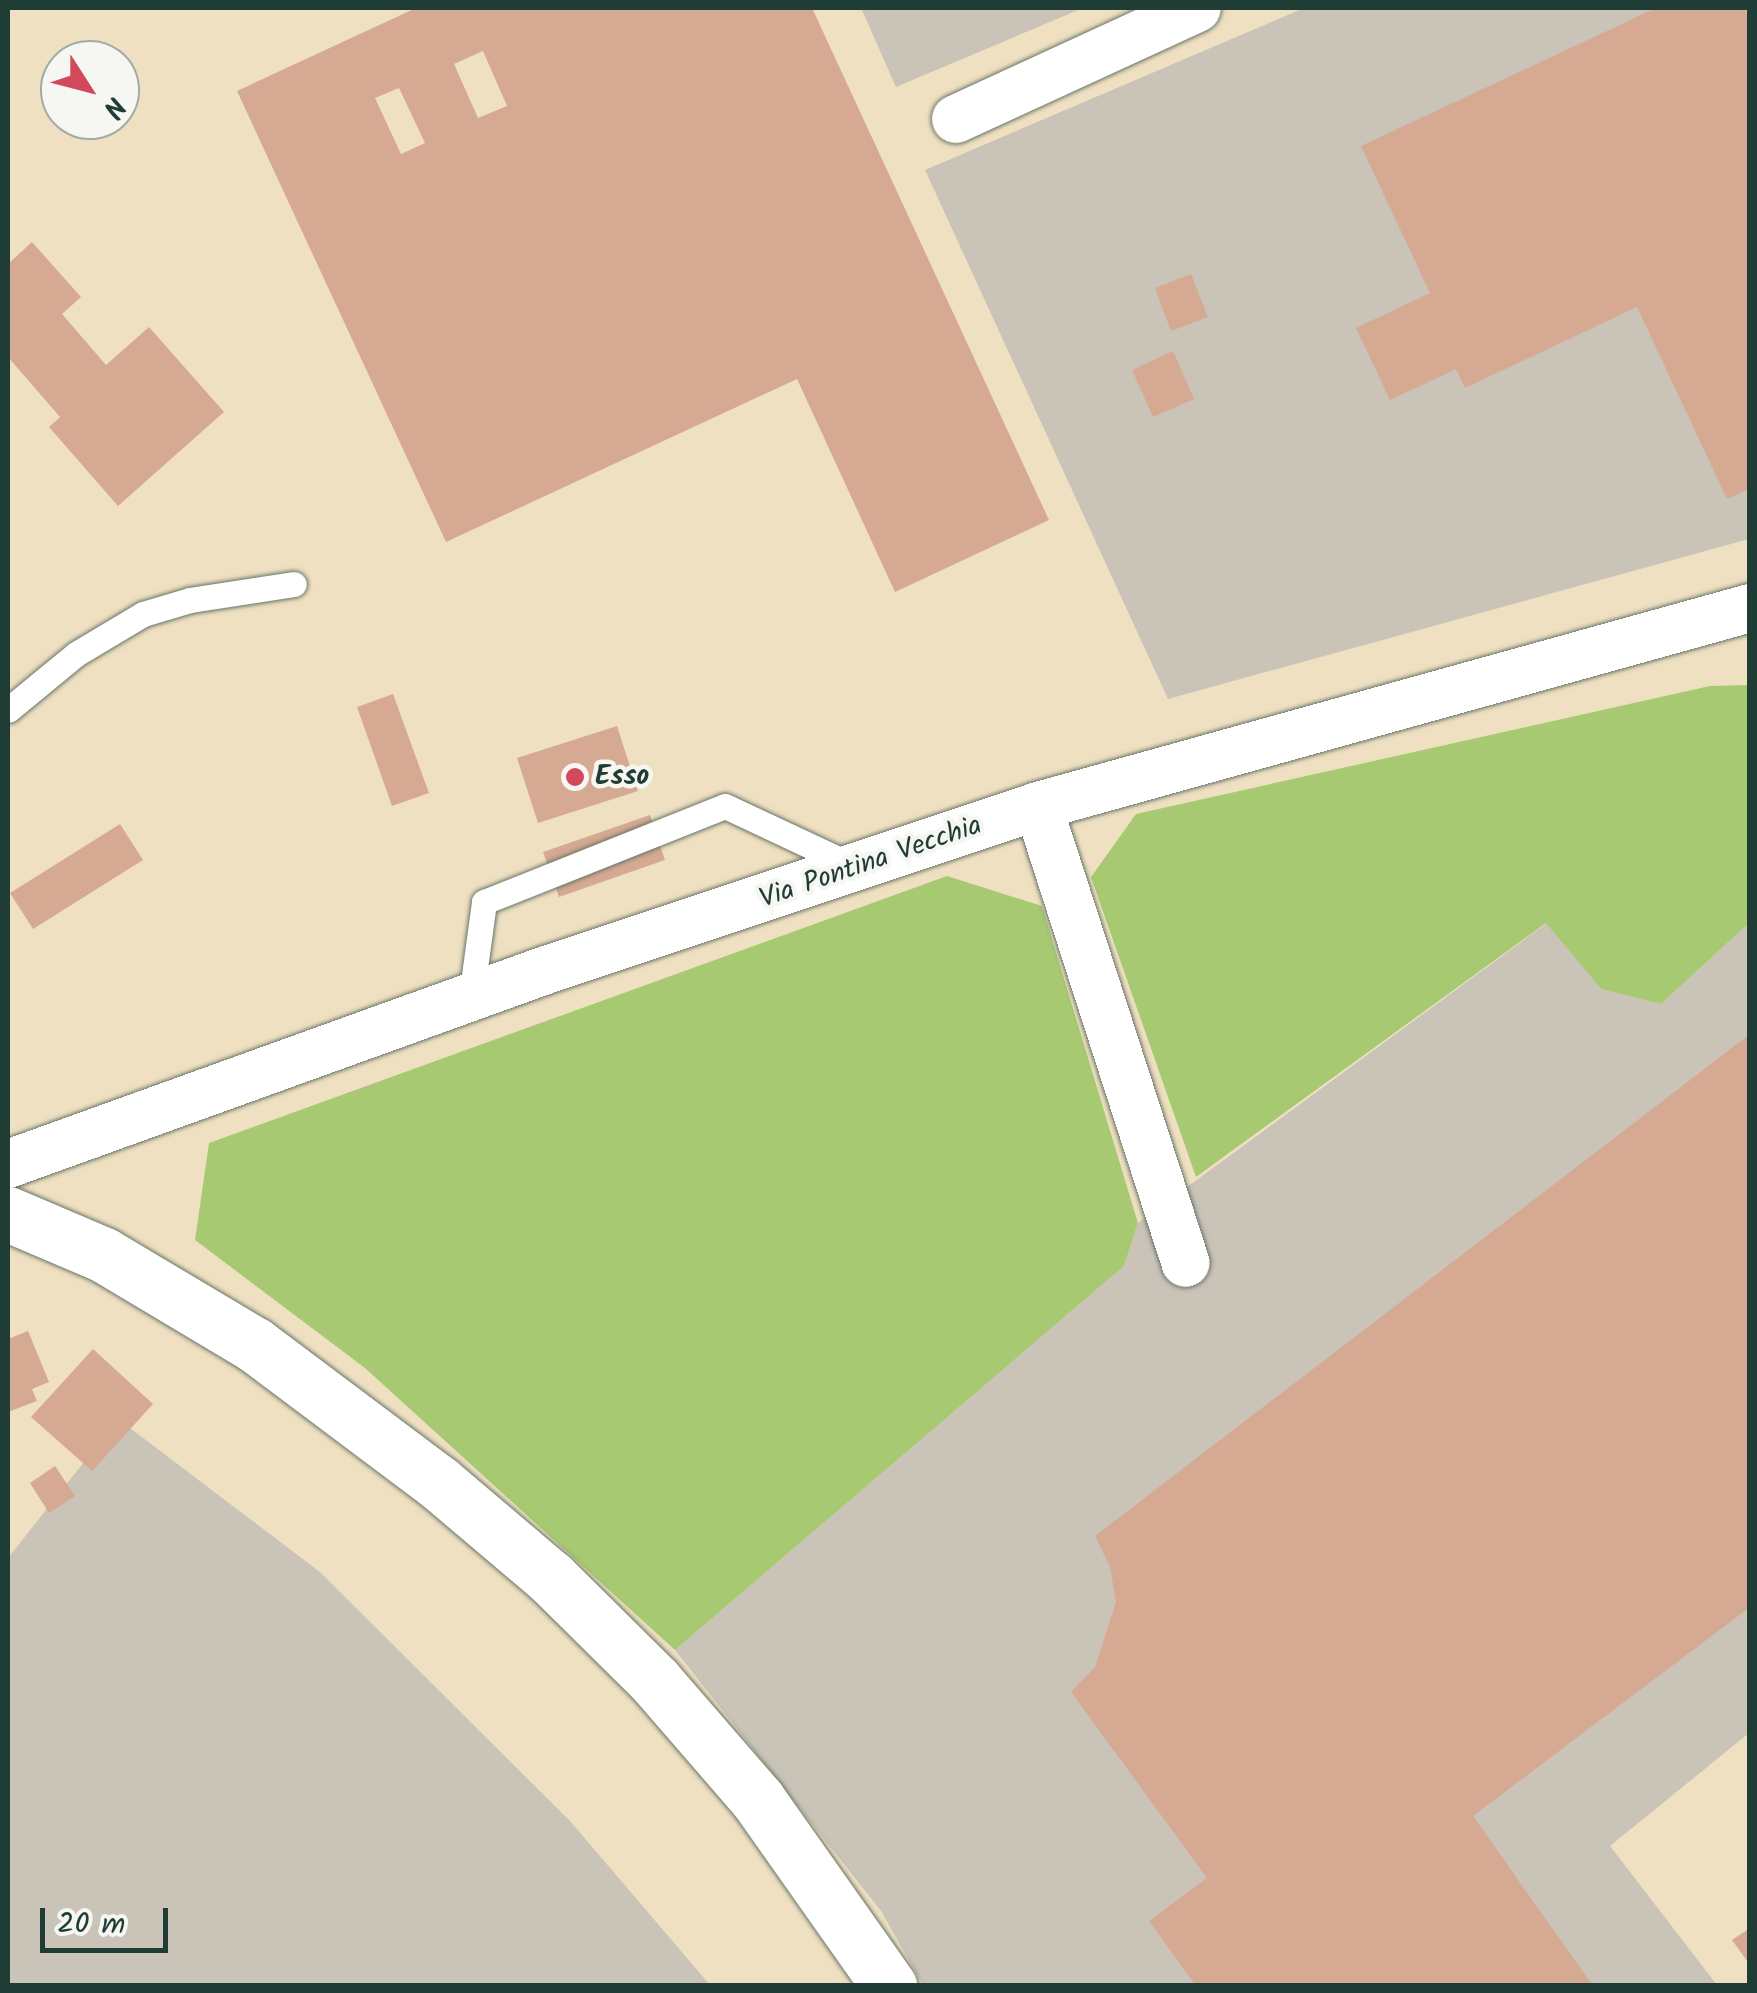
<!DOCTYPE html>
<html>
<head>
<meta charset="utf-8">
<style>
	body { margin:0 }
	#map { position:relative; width:1757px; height:1993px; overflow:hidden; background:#f0e0c2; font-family:Kalam,sans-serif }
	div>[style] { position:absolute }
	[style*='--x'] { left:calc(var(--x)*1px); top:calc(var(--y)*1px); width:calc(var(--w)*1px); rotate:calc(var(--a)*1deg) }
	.industrial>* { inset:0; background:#cac3b8 }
	.green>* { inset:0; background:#a7c972 }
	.building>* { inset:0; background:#d6a993 }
	.roads { filter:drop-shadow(0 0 2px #687666) drop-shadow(0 0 2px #687666) }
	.service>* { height:25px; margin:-12.5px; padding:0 12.5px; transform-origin:12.5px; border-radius:12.5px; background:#fff }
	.minor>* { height:48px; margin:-24px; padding:0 24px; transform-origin:24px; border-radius:24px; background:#fff }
	.secondary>* { height:55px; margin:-27.5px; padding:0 27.5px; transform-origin:27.5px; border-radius:27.5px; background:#fff }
	.dots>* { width:28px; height:28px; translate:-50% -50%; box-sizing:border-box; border:5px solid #f6f6f2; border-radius:50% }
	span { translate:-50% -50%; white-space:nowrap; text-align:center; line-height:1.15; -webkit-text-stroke:9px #f6f6f2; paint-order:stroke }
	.poi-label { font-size:28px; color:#1f3d34; font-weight:700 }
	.left { translate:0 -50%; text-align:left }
	.street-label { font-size:28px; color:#1f3d34 }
	.frame { position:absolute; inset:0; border:10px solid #1f3d34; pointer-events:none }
	.north { position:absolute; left:40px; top:40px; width:100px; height:100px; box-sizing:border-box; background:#f6f6f2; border:2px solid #a0aca6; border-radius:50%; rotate:126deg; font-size:28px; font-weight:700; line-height:40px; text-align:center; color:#1f3d34 }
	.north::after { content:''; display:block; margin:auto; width:35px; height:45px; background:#d1495b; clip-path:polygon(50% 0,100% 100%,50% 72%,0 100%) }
	.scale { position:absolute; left:40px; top:1908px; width:128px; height:45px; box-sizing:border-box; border:5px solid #1f3d34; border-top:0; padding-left:12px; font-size:30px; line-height:35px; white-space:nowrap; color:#1f3d34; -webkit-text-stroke:8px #f6f6f2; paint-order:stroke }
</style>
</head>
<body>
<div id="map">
	<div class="industrial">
		<i style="clip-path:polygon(861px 8px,1083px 8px,896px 87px)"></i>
		<i style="clip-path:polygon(1304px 8px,1749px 8px,1749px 539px,1168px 699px,925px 170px)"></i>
		<i style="clip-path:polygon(1547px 923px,1601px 989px,1661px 1004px,1749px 923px,1749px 1733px,1610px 1846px,1717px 1985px,923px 1985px,881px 1911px,675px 1650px,1124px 1266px,1138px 1223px)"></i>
		<i style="clip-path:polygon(118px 1419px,320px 1572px,570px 1821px,710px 1985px,8px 1985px,8px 1558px)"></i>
	</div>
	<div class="green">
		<i style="clip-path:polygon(1749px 685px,1749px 923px,1661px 1004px,1601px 989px,1546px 923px,1196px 1177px,1091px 877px,1136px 814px,1710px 686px)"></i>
		<i style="clip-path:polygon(947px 876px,1042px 906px,1138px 1223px,1124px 1266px,675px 1650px,365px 1368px,195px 1240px,209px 1143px)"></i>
	</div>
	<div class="building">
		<i style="clip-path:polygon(evenodd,416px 8px,812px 8px,1049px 520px,895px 592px,797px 379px,446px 542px,237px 91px,416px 8px,483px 51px,507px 106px,478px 118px,454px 64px,483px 51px,416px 8px,399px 88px,425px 143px,401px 154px,375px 98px,399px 88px)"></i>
		<i style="clip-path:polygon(1656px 8px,1744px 8px,1750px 19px,1750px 489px,1727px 499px,1637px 307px,1465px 388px,1456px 369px,1390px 400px,1356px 328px,1430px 293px,1361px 146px)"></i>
		<i style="clip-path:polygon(32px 242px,81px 297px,62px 314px,106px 365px,149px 327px,224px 412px,118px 506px,49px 427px,60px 417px,8px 357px,8px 264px)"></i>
		<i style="clip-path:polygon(1191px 274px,1208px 317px,1171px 331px,1155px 288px)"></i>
		<i style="clip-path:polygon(1173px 351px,1194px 399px,1153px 417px,1132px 370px)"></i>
		<i style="clip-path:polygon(393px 694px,429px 793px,392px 806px,357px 707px)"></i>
		<i style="clip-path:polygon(617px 726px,638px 791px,538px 823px,517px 758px)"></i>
		<i style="clip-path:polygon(650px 815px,665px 860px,559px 897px,543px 852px)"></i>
		<i style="clip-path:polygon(120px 824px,143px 860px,33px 929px,10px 893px)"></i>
		<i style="clip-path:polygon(1750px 1034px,1750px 1607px,1473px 1816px,1593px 1986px,1196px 1986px,1149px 1921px,1207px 1878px,1071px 1692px,1095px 1667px,1116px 1602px,1110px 1567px,1095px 1536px)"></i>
		<i style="clip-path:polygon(28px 1331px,49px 1382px,32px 1389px,37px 1401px,8px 1412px,8px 1339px)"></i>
		<i style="clip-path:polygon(93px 1349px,153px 1404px,92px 1471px,31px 1417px)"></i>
		<i style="clip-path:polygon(55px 1466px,75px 1496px,49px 1513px,30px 1483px)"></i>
		<i style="clip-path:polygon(1750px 1928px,1750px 1965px,1732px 1940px)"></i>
	</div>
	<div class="roads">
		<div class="service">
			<i style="--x:8;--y:710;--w:88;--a:-39.5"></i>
			<i style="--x:76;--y:654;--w:78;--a:-30.8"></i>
			<i style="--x:143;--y:614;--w:49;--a:-16.6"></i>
			<i style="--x:190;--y:600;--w:105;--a:-8.7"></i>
			<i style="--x:471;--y:997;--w:96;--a:-82.2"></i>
			<i style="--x:484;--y:902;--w:259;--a:-21.7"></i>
			<i style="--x:725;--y:806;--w:141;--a:25.1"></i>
		</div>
		<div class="minor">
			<i style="--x:956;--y:119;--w:265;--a:-24.7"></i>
			<i style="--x:1038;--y:806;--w:480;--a:72.1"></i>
			<i style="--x:8;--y:1164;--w:572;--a:-19.83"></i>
			<i style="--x:546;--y:970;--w:519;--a:-18.43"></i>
			<i style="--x:1038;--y:806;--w:739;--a:-15.54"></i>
		</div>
		<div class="secondary">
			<i style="--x:8;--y:1214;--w:104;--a:23.1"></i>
			<i style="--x:104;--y:1255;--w:176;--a:30.8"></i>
			<i style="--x:255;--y:1345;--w:230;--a:36.9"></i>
			<i style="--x:439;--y:1483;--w:147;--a:40.3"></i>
			<i style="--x:551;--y:1578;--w:146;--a:44.7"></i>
			<i style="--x:655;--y:1681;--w:157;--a:49.1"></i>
			<i style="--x:758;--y:1800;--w:228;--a:54.8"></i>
		</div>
	</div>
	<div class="dots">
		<i style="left:575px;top:777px;background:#d1495b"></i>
	</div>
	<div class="poi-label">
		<span class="left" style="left:595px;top:777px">Esso</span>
	</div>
	<div class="street-label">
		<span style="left:871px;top:863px;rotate:-19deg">Via Pontina Vecchia</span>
	</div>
	<div class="frame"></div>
	<div class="north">N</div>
	<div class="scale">20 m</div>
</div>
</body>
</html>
